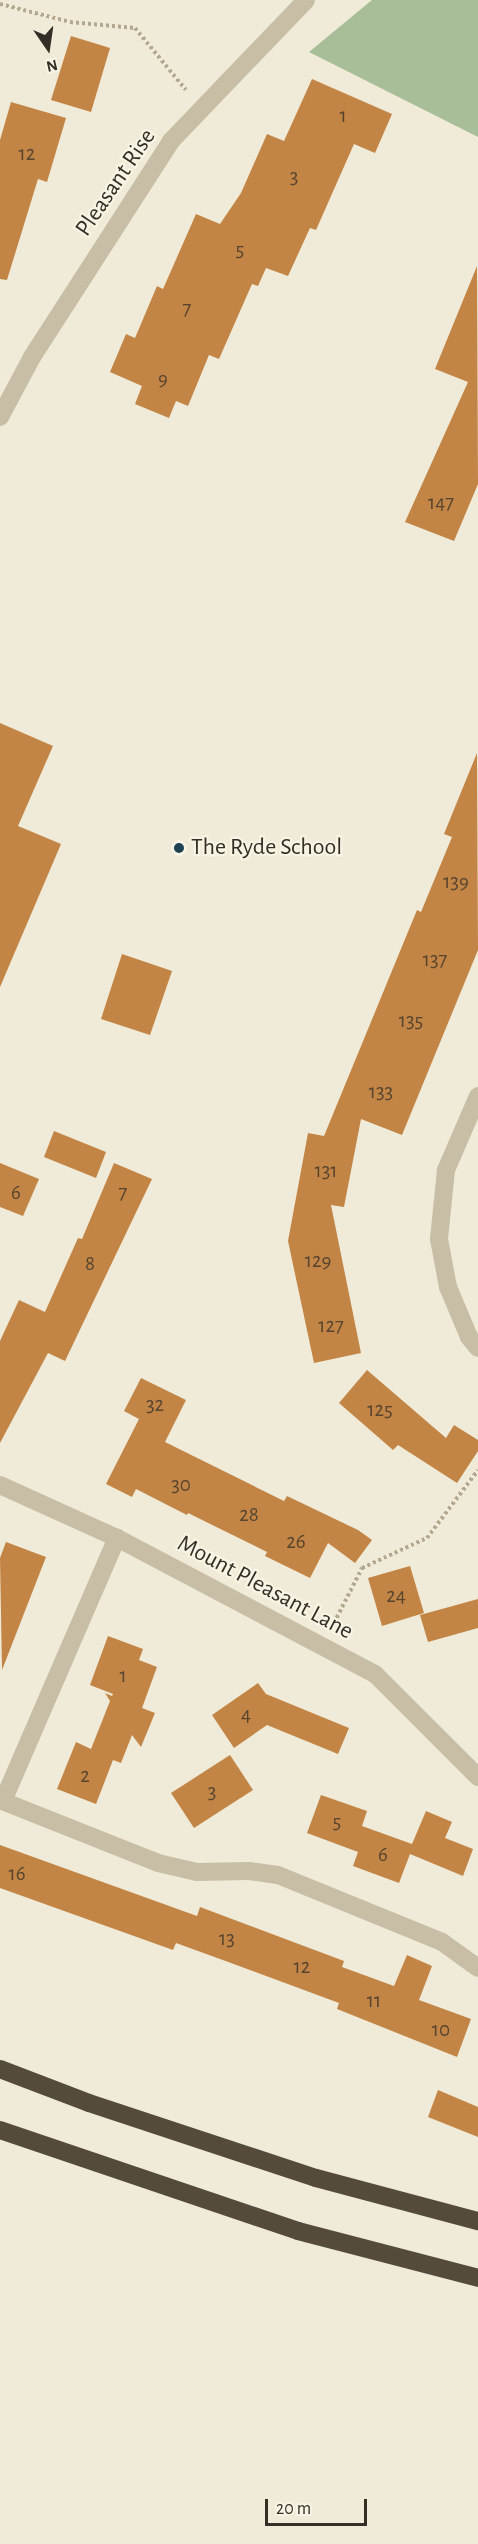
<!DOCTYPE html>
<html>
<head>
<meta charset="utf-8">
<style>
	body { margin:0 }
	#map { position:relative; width:478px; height:2544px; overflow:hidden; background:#f0ebd8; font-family:"Alegreya Sans",sans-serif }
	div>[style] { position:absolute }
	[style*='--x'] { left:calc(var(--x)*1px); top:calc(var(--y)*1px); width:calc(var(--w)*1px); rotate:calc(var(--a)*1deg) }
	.green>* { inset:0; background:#a8be99 }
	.building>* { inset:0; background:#c28545 }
	.path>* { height:4px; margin-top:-2px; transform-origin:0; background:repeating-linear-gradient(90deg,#b3a88f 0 3px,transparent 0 6px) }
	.street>* { height:18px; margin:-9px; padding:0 9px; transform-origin:9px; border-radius:9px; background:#c7bea5 }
	.highway>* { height:18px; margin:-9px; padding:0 9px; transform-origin:9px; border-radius:9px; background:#544b3d }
	.dots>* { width:16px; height:16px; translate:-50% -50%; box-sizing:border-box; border:3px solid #f8f4e4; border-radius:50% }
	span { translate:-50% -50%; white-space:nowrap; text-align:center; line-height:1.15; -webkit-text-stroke:4.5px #f8f4e4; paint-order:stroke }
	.number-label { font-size:21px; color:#57442e }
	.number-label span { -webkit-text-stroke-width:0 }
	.street-label { font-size:24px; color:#332e26 }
	.poi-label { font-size:24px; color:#332e26 }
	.left { translate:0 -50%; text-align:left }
	.north { position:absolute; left:18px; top:18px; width:60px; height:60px; -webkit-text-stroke:4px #f8f4e4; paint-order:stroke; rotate:167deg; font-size:16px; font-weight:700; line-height:24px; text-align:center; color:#332e26 }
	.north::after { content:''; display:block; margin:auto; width:21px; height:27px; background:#332e26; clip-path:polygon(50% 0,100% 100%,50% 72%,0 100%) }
	.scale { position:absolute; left:265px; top:2499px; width:102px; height:27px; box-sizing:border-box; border:3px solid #332e26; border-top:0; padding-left:8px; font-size:18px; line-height:21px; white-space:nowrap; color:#332e26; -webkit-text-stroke:4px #f8f4e4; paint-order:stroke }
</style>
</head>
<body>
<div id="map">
	<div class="green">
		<i style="clip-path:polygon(372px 0,478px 0,478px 137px,309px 52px)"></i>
	</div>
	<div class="building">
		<i style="clip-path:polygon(71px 36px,110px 48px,91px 112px,51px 100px)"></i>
		<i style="clip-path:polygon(312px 79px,392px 114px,375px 153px,354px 144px,316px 230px,310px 228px,288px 276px,266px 268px,258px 286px,252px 284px,219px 359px,209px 355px,188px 406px,176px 401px,169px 418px,135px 404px,142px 386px,110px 372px,126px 334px,135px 338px,157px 286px,163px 289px,196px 214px,220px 224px,241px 193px,267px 134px,284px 141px)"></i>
		<i style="clip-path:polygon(11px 102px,66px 118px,47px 182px,38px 179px,7px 280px,0 279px,0 140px)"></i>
		<i style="clip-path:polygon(477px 266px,478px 484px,454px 541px,405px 522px,468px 382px,435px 369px)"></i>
		<i style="clip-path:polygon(0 723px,53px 746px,18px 826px,61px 844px,0 987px)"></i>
		<i style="clip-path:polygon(477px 753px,478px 950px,402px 1135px,361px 1119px,344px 1207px,331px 1205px,361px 1353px,314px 1363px,288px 1241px,308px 1133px,324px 1136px,417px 910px,421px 912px,452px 837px,444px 834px)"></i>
		<i style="clip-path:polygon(122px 954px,172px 971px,150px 1035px,101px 1019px)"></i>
		<i style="clip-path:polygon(54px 1131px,106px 1152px,96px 1178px,44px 1157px)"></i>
		<i style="clip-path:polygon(0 1163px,39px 1179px,23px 1216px,0 1207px)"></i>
		<i style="clip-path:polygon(114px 1163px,152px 1179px,65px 1361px,48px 1353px,0 1443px,0 1341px,19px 1300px,45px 1312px,78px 1238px,82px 1239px)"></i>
		<i style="clip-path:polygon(367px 1370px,446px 1438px,454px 1425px,478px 1440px,478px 1451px,457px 1483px,398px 1445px,393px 1450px,339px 1403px)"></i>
		<i style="clip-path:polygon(141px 1378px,186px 1400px,165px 1442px,284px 1501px,287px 1496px,358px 1530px,372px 1540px,355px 1563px,328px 1543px,310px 1578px,265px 1556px,267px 1552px,188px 1513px,187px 1515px,136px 1489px,132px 1497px,106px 1484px,139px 1419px,124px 1411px)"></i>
		<i style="clip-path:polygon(6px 1542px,46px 1557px,2px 1670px,0 1558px)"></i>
		<i style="clip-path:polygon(410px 1566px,424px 1613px,382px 1626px,368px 1578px)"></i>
		<i style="clip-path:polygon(478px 1599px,478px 1628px,428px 1642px,420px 1615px)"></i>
		<i style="clip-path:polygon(108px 1636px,143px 1649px,139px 1660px,157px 1667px,142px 1708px,155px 1713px,141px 1747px,132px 1735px,121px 1763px,113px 1760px,96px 1804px,57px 1789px,76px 1742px,91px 1749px,110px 1701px,105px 1693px,112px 1696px,113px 1694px,90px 1685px)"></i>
		<i style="clip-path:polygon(258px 1683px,266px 1694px,349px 1728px,338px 1754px,267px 1725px,234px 1748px,212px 1715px)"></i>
		<i style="clip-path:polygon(230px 1755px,253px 1790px,194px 1828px,171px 1793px)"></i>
		<i style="clip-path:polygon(321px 1795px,367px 1811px,362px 1826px,412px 1844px,426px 1811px,452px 1822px,445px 1838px,473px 1849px,463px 1876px,410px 1854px,399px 1883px,353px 1866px,358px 1852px,307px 1833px)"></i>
		<i style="clip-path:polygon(0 1845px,197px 1916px,200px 1907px,344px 1961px,342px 1967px,394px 1986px,407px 1955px,432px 1966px,419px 2000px,471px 2019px,457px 2057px,337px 2009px,339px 2003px,231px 1963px,176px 1943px,173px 1950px,0 1888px)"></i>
		<i style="clip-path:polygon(438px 2090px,478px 2107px,478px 2137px,428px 2117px)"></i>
	</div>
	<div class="path">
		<i style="--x:0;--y:4;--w:72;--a:14.4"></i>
		<i style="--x:70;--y:22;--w:65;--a:5.3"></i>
		<i style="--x:135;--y:28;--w:80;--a:50.6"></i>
		<i style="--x:334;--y:1623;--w:62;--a:-63"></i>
		<i style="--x:362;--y:1568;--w:72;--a:-24.8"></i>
		<i style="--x:427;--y:1538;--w:85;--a:-53.1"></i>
	</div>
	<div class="street">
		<i style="--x:0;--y:417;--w:68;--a:-61.9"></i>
		<i style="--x:32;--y:357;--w:257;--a:-57.2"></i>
		<i style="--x:171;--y:141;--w:195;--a:-46.2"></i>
		<i style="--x:478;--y:1096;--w:81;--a:113.4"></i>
		<i style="--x:446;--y:1170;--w:69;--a:95.8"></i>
		<i style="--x:439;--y:1239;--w:49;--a:79.4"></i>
		<i style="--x:448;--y:1287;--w:54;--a:67.2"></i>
		<i style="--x:469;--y:1337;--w:14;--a:51"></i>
		<i style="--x:0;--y:1485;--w:128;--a:24.4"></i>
		<i style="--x:117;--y:1538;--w:292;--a:27.8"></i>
		<i style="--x:375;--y:1674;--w:146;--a:45"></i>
		<i style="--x:0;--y:1800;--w:170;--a:21.7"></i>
		<i style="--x:158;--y:1863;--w:40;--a:13"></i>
		<i style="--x:197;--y:1872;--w:52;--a:-1.1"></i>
		<i style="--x:249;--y:1871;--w:29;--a:8"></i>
		<i style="--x:278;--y:1875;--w:177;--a:22.2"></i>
		<i style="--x:442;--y:1942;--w:44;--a:35.8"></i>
		<i style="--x:3;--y:1801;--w:287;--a:-66.6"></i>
	</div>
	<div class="highway">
		<i style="--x:0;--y:2069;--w:95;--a:20.9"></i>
		<i style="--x:89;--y:2103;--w:239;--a:18.3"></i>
		<i style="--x:316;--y:2178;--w:168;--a:14.9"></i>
		<i style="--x:0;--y:2130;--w:315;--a:18.7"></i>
		<i style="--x:298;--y:2231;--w:186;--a:14.6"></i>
	</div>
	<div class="dots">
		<i style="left:179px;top:848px;background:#1d4153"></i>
	</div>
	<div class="number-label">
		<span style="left:343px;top:116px">1</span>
		<span style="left:27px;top:154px">12</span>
		<span style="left:294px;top:177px">3</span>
		<span style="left:240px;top:250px">5</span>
		<span style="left:187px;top:309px">7</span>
		<span style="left:163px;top:379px">9</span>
		<span style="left:441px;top:503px">147</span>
		<span style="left:456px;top:882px">139</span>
		<span style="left:435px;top:960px">137</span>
		<span style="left:411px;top:1021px">135</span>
		<span style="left:381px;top:1092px">133</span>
		<span style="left:326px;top:1171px">131</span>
		<span style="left:16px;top:1193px">6</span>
		<span style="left:123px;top:1193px">7</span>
		<span style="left:318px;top:1261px">129</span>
		<span style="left:90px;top:1264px">8</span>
		<span style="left:331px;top:1326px">127</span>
		<span style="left:155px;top:1405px">32</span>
		<span style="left:380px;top:1410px">125</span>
		<span style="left:181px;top:1485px">30</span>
		<span style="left:249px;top:1515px">28</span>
		<span style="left:296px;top:1542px">26</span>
		<span style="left:396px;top:1596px">24</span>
		<span style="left:123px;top:1676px">1</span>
		<span style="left:246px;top:1715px">4</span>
		<span style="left:85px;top:1776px">2</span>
		<span style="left:212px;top:1792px">3</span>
		<span style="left:337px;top:1822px">5</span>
		<span style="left:383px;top:1855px">6</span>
		<span style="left:17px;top:1874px">16</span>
		<span style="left:227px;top:1939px">13</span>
		<span style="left:302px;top:1967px">12</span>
		<span style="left:374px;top:2001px">11</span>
		<span style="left:441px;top:2030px">10</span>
	</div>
	<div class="street-label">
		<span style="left:116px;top:183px;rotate:-56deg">Pleasant Rise</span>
		<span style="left:265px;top:1588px;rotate:28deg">Mount Pleasant Lane</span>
	</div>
	<div class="poi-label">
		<span class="left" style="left:191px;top:848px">The Ryde School</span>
	</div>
	<div class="north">N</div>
	<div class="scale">20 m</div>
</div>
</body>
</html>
